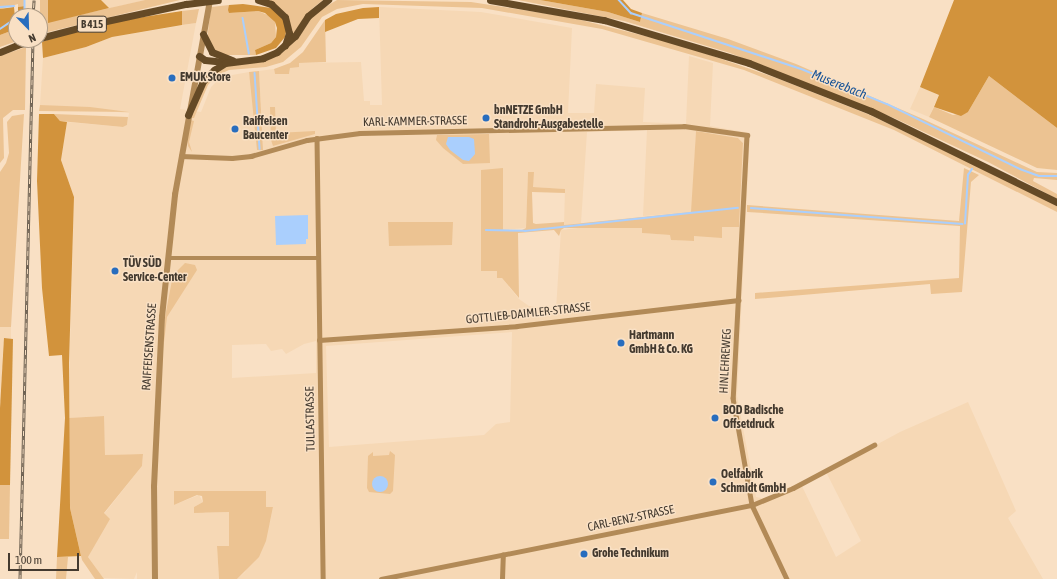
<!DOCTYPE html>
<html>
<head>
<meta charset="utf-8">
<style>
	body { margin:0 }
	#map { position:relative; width:1057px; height:579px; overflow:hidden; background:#f9e0c4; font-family:"Asap Condensed",sans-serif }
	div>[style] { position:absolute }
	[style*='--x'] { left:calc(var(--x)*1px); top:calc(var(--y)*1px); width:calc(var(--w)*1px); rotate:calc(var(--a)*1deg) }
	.built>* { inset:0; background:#f6d8b5 }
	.green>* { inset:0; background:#ecc392 }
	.forest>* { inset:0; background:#d2933c }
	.water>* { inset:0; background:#aacffd }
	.round { border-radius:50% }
	.stream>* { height:1.5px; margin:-0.75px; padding:0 0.75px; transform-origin:0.75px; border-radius:0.75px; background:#aacffd }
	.minor>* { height:4.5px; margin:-2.25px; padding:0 2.25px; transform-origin:2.25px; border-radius:2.25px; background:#b28a57 }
	.tertiary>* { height:5.5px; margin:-2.75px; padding:0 2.75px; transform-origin:2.75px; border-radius:2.75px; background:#b28a57 }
	.primary>* { height:7px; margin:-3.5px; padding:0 3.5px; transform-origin:3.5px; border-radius:3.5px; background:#654a26 }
	.rail>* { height:3px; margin-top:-1.5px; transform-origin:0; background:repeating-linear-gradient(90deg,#f9e0c4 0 4.5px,#6e6152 0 9px); box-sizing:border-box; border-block:1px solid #6e6152 }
	.primary-bridge>* { height:7px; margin:-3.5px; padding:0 3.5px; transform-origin:3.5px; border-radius:3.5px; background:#654a26 }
	.dots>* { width:11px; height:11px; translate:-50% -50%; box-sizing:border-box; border:2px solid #f9e0c4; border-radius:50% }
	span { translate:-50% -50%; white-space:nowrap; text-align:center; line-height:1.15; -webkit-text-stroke:3px #f9e0c4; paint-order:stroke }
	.shield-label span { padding:1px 3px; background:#f9e0c4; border:1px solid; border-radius:3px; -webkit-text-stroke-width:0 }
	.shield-label { font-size:11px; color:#443a2f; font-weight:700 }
	.poi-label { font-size:12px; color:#443a2f; font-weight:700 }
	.left { translate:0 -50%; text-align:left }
	.street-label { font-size:12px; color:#443a2f }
	.water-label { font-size:13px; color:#185396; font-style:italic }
	.north { position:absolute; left:8px; top:8px; width:40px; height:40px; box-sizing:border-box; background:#f9e0c4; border:1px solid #b19e88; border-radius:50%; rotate:157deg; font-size:11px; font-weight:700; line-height:16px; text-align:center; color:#443a2f }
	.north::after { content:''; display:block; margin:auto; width:14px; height:18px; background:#286dbe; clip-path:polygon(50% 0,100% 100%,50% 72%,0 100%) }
	.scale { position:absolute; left:8px; top:553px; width:71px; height:18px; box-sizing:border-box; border:2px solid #443a2f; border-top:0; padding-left:5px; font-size:12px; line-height:14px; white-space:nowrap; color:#443a2f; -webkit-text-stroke:3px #f9e0c4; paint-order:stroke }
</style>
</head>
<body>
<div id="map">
	<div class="built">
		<i style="clip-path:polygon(48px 0,145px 0,48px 23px)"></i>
		<i style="clip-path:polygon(evenodd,379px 7px,481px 12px,572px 28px,568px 113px,594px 113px,596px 84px,645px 88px,643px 122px,686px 124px,689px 56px,713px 63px,710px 126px,750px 133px,737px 396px,756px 497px,767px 499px,800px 482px,836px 557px,861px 541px,826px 472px,900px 432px,968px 402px,1016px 511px,1008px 518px,1043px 579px,237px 579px,245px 572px,270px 522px,273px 507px,266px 507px,266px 491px,174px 492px,174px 505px,199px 495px,203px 502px,194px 507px,205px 513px,229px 512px,229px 546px,217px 546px,219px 579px,137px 579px,137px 572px,134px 579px,103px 578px,88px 557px,104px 514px,142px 466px,143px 454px,105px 455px,103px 416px,68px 418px,74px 197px,61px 160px,67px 122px,123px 127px,127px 125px,129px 113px,40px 105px,43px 58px,86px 47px,112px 37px,196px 23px,180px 109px,201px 112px,211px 87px,221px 77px,249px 72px,263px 150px,259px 71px,274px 69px,275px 74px,289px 74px,290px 68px,299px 63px,361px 62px,364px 101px,370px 101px,370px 105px,382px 105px,379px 7px,647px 130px,643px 216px,692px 212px,696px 131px,738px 138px,743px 143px,739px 227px,722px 227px,694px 236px,693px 241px,671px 240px,671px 235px,642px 233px,642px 228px,594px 226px,561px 230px,556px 310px,529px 306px,519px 299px,502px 278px,497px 278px,497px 271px,481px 270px,503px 168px,503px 230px,526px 228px,528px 172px,533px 187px,565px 189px,564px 225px,581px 223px,587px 132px,647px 130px,379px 7px,512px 332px,510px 422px,496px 424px,484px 435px,329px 447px,326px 346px,512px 332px,379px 7px,316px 341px,316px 373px,232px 378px,232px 345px,266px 344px,271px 351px,282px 349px,286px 354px,304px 344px,316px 341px)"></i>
		<i style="clip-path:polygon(920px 87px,939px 95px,929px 117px,910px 109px)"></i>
		<i style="clip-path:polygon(0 327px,11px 327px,11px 339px,5px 338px,0 408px)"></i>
	</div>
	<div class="green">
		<i style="clip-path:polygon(0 0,24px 0,25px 6px,18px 7px,18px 4px,0 9px)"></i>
		<i style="clip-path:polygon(40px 0,48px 0,48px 22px,145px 0,180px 0,40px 34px)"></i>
		<i style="clip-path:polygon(264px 0,323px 0,313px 8px,292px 37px,291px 29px)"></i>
		<i style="clip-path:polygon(337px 0,471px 2px,569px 17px,681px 45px,779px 79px,870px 115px,1043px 198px,1057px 206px,1057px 212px,894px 130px,744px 70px,602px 29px,482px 8px,363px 4px,337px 9px,322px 17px,301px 47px,283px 62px,266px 67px,229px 70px,216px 76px,208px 85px,194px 118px,191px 118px,205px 83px,215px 72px,228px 65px,274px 57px,283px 52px,298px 38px,315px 13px)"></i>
		<i style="clip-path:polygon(518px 0,540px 0,608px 12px,640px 22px,642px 13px,728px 39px,796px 64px,923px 119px,1037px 172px,1057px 173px,1057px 180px,1034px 178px,1033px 181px,1057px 194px,1057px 199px,988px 162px,894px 118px,730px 53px,624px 21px)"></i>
		<i style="clip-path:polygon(229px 5px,229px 13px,258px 11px,270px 16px,275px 22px,276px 37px,271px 43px,255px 50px,256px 55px,222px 55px,215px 51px,207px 40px,211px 7px)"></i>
		<i style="clip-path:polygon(199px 9px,196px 23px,182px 25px,182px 11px)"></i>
		<i style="clip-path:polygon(325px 20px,326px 62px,299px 63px,299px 67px,290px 68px,289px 74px,275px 74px,274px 69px,290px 63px,303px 52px)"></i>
		<i style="clip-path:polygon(16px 29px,16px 40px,20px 40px,0 47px,0 35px)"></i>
		<i style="clip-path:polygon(26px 47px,25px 110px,13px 110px,3px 118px,4px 158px,0 163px,0 56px)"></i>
		<i style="clip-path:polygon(259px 71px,263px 150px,257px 150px,249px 72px)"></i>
		<i style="clip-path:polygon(989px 76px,1057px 128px,1057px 170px,1037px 168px,929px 117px,934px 107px,953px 115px,968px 112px)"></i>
		<i style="clip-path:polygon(40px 105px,90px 107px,129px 112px,39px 111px)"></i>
		<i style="clip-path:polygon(270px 107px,275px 107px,276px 133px,315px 131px,315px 134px,273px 146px,271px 140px)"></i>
		<i style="clip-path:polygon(24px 114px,11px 327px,0 327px,0 172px,6px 163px,9px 153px,7px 122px,12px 116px)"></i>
		<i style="clip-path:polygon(54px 114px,128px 117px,127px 125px,123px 127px,60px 121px)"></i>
		<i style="clip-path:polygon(190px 120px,194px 121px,189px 142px,192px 152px,188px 146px,187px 136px)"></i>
		<i style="clip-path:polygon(696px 131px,738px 138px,743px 143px,739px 227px,722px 227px,722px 238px,694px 236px,694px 241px,671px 240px,670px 235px,642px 233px,642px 228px,564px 228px,561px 230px,559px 236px,554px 230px,518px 233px,519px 298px,502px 278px,497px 278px,497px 271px,481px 271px,481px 170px,503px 168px,503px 230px,522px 230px,526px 228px,528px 172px,534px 172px,533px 187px,565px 189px,565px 193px,532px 192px,533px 223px,536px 224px,564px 222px,564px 225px,691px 212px)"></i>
		<i style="clip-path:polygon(489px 134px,490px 163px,463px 164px,443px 148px,436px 140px,437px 135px)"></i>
		<i style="clip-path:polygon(964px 168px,979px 175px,971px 182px,962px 292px,931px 294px,930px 284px,755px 299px,755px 293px,959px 278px,960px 226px,747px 212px,747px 205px,959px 221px)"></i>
		<i style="clip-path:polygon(388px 222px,453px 222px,452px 245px,389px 246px)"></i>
		<i style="clip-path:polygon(185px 263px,195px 265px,197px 270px,167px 317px,163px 351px,165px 317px,173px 275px)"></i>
		<i style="clip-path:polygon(104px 416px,105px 455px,143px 454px,142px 466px,104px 513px,110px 519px,88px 557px,104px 579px,95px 579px,82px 560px,70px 508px,68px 418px)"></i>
		<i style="clip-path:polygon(390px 451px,395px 455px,393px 491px,390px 494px,369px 492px,367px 488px,368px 456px,373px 452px,373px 456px,389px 455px)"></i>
		<i style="clip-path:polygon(0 485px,10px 485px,9px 539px,0 539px)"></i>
		<i style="clip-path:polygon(174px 491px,266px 491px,266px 507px,273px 507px,266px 541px,259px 557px,237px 579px,219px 579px,217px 546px,229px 546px,229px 512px,194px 513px,194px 507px,203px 502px,202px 496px,197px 495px,174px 505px)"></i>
		<i style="clip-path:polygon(57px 557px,68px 557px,66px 579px,56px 579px)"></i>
	</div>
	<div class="forest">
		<i style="clip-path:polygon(48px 0,101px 0,109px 8px,48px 23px)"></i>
		<i style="clip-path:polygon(540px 0,623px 0,631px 9px,642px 13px,640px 22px,608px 12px)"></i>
		<i style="clip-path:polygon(954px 0,1057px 0,1057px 128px,989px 76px,968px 112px,961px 116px,934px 107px,939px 95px,920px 87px)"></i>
		<i style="clip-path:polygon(243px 4px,271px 8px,281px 15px,287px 27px,285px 37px,276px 48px,256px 55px,255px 50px,271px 43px,276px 37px,277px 28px,275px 22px,265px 13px,258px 11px,229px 13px,228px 10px,229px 5px)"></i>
		<i style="clip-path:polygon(25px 6px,25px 16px,18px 16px,18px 7px)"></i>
		<i style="clip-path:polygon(14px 7px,16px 29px,0 35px,0 9px)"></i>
		<i style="clip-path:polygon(379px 7px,379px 18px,358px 19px,325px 32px,325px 20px,336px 14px,363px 8px)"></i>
		<i style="clip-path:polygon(182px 11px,182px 25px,112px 37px,86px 47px,43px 58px,42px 42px,64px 34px,124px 20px)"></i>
		<i style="clip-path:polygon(39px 114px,54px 114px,60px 121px,67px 122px,61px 160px,74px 197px,69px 363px,70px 508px,81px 556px,57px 557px,65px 418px,62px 355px,49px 356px,42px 288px,37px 181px)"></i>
		<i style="clip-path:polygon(4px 338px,13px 339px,10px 485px,0 485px,0 408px)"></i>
	</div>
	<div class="water">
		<i style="clip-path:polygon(448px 137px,469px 137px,474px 139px,475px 154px,469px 161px,463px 160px,450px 150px,446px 144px)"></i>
		<i style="clip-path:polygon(308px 215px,308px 239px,306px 239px,306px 244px,276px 245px,275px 216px)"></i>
		<i class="round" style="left:372px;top:476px;width:16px;height:16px"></i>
	</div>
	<div class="stream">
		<i style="--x:25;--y:0;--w:16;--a:90"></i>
		<i style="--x:619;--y:0;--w:18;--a:47"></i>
		<i style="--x:631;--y:13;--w:182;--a:18.2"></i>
		<i style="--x:804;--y:70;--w:90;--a:22.3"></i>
		<i style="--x:887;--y:104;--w:148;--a:26"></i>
		<i style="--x:1020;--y:169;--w:20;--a:20"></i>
		<i style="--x:1039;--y:176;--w:18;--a:0"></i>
		<i style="--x:0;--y:7;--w:14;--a:-4"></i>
		<i style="--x:243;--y:18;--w:36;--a:80"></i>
		<i style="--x:0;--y:29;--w:18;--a:-34"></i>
		<i style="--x:15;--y:19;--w:3;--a:72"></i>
		<i style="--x:255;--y:73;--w:76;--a:86.2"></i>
		<i style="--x:751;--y:208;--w:212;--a:4.3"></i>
		<i style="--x:965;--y:224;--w:49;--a:-86.5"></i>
		<i style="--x:968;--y:175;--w:7;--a:-56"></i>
		<i style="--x:486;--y:230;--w:39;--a:1"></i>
		<i style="--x:525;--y:231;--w:214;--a:-6.2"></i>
	</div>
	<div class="minor">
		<i style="--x:317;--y:138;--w:441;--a:89.2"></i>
		<i style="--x:181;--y:156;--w:51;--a:2.2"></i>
		<i style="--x:232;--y:158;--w:19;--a:-6"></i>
		<i style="--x:251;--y:156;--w:58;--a:-15.9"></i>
		<i style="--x:307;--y:140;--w:53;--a:-7.5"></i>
		<i style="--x:360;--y:133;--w:324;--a:-1.2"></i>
		<i style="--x:684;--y:126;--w:64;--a:8.1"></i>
		<i style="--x:747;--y:135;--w:263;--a:93"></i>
		<i style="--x:733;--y:398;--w:109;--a:79.9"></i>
		<i style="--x:752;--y:505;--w:82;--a:64.7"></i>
		<i style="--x:168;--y:258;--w:150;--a:0"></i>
		<i style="--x:319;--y:340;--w:198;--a:-4"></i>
		<i style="--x:517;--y:326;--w:223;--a:-6.7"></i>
		<i style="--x:381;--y:579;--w:378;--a:-11.3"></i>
		<i style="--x:752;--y:505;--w:44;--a:-22.5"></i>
		<i style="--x:793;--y:488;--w:92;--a:-28"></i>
		<i style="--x:502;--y:579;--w:24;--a:-88"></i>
	</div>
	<div class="tertiary">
		<i style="--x:155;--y:579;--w:92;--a:-90.6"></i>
		<i style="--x:154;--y:487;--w:170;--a:-87.3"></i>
		<i style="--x:162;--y:317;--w:123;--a:-83.9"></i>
		<i style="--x:175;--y:195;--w:198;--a:-79.8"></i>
	</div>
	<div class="primary">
		<i style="--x:258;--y:0;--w:14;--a:17"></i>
		<i style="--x:271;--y:4;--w:19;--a:43"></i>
		<i style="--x:285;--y:17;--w:16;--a:76"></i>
		<i style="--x:289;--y:33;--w:13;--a:108"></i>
		<i style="--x:490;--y:0;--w:116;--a:10"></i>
		<i style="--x:604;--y:20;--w:151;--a:16.5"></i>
		<i style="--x:749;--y:63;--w:131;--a:21.5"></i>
		<i style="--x:871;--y:111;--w:207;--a:26.1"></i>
		<i style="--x:203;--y:34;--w:20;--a:63"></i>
		<i style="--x:212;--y:52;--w:22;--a:22"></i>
		<i style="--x:40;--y:38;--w:59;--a:-14.7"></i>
		<i style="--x:97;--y:23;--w:91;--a:-12.1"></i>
		<i style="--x:0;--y:52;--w:18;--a:-22"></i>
		<i style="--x:199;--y:56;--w:7;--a:34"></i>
		<i style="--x:205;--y:60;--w:20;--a:6"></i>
		<i style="--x:188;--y:115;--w:37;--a:-66"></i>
		<i style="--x:203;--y:81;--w:16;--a:-45"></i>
		<i style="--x:214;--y:70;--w:13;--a:-32"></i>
		<i style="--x:225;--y:63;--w:38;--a:-7"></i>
		<i style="--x:263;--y:58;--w:15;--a:-23"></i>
		<i style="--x:277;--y:52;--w:24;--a:-42"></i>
		<i style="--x:295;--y:36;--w:24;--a:-57"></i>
		<i style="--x:308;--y:16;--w:26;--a:-39"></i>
	</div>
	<div class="rail">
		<i style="--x:33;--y:16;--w:16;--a:-86"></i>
		<i style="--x:20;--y:579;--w:539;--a:-88.62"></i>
	</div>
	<div class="primary-bridge">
		<i style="--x:186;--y:4;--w:32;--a:-7"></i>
		<i style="--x:17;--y:45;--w:19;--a:-16"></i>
	</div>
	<div class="dots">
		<i style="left:172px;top:78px;background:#286dbe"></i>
		<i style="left:486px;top:118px;background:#286dbe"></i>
		<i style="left:235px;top:129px;background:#286dbe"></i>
		<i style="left:115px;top:271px;background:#286dbe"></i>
		<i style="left:621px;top:343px;background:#286dbe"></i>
		<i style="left:715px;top:418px;background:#286dbe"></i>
		<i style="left:713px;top:482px;background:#286dbe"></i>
		<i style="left:584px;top:554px;background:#286dbe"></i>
	</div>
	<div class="shield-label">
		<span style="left:92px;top:24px">B 415</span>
	</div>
	<div class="poi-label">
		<span class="left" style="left:180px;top:78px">EMUK Store</span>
		<span class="left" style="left:494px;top:118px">bnNETZE GmbH<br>Standrohr-Ausgabestelle</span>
		<span class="left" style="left:243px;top:129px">Raiffeisen<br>Baucenter</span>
		<span class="left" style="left:123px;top:271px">TÜV SÜD<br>Service-Center</span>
		<span class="left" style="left:629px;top:343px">Hartmann<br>GmbH &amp; Co. KG</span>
		<span class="left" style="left:723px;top:418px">BOD Badische<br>Offsetdruck</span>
		<span class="left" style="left:721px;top:482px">Oelfabrik<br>Schmidt GmbH</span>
		<span class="left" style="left:592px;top:554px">Grohe Technikum</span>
	</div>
	<div class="street-label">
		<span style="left:415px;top:122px;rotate:-1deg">KARL-KAMMER-STRASSE</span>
		<span style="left:528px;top:314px;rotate:-6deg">GOTTLIEB-DAIMLER-STRASSE</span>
		<span style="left:150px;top:347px;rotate:-86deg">RAIFFEISENSTRASSE</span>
		<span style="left:726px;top:361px;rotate:-87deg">HINLEHREWEG</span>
		<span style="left:311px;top:419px;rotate:-91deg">TULLASTRASSE</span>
		<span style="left:631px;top:519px;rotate:-12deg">CARL-BENZ-STRASSE</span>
	</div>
	<div class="water-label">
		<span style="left:839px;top:85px;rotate:22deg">Muserebach</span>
	</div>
	<div class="north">N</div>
	<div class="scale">100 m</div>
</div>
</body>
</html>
